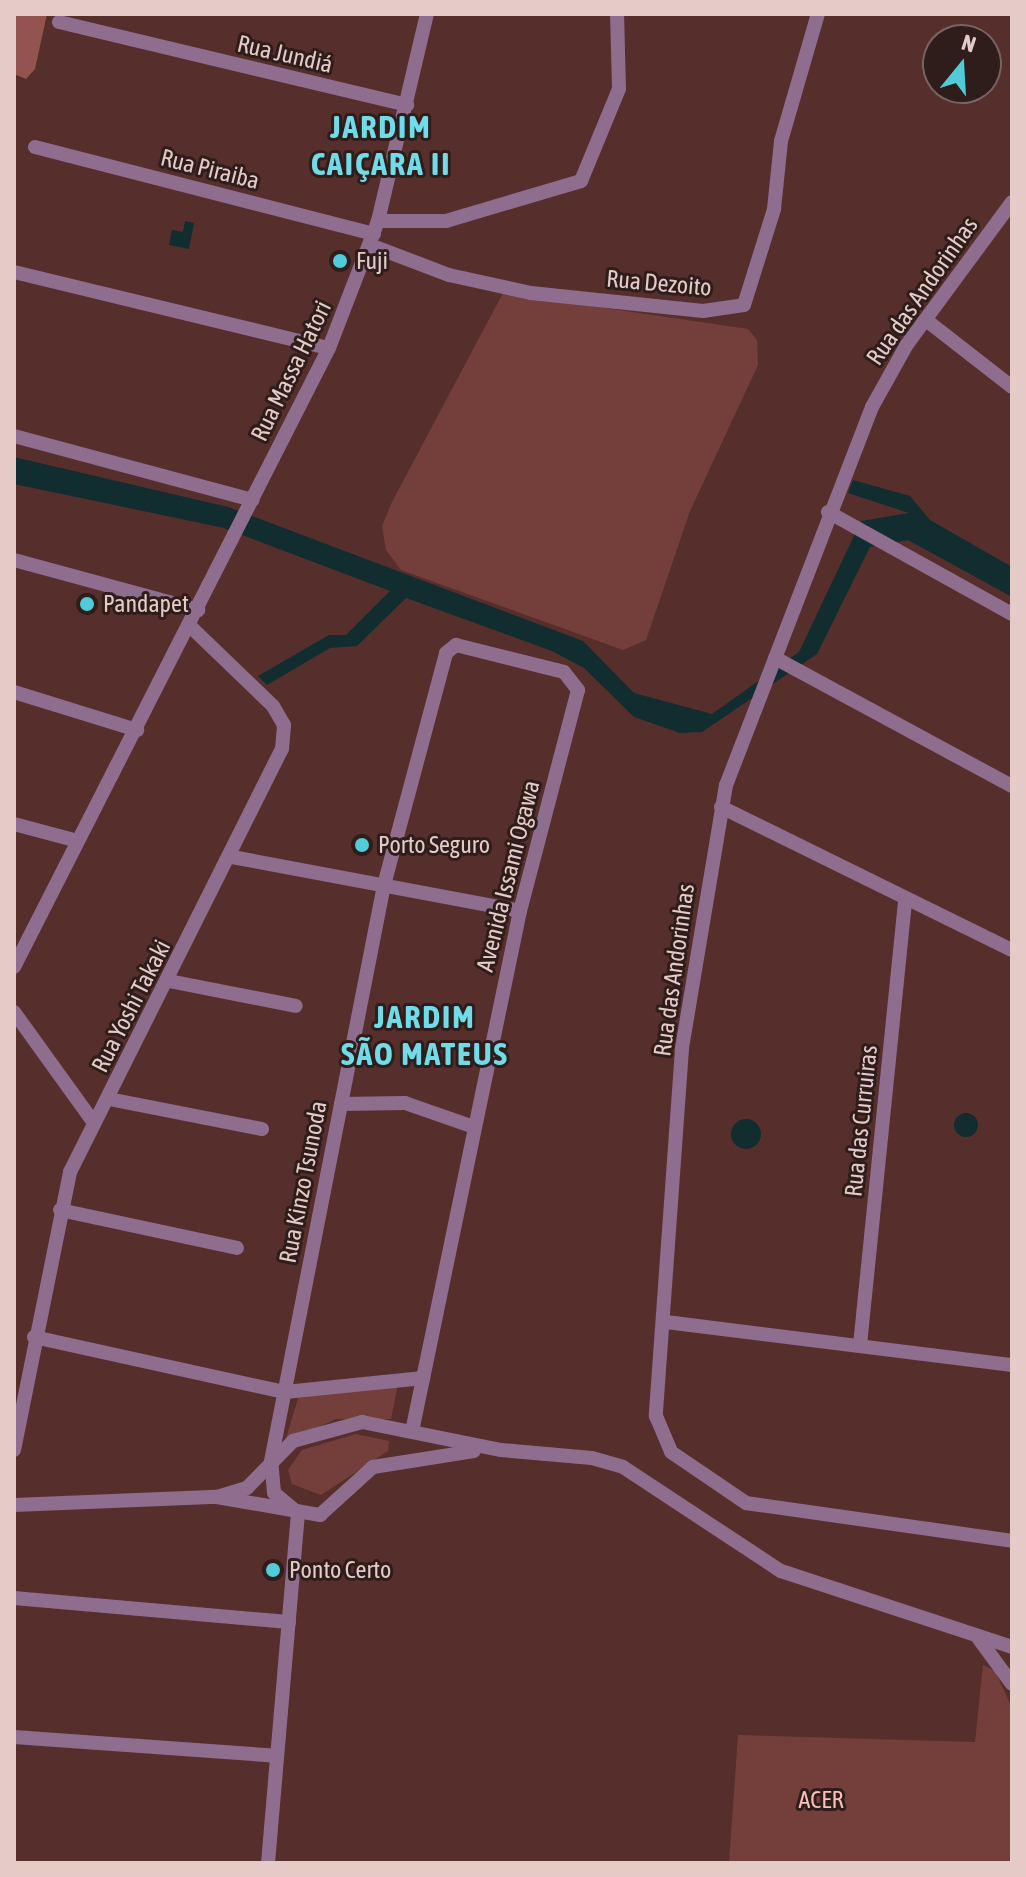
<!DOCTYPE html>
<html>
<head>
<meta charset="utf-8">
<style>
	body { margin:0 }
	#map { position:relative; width:1026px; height:1877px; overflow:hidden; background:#562f2c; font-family:"Asap Condensed",sans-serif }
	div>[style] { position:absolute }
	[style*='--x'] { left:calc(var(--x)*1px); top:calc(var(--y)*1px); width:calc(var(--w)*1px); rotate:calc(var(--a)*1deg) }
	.green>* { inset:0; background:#743f3b }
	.forest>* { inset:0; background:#93534e }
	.water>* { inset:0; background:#112d30 }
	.round { border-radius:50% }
	.minor>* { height:14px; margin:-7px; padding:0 7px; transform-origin:7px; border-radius:7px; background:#8e6d8f }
	.dots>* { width:22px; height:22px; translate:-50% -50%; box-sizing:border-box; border:4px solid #2f1d1c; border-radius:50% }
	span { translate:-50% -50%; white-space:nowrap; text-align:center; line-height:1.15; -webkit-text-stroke:6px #2f1d1c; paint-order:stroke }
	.street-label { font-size:24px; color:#e4cbc8 }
	.poi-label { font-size:24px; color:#e4cbc8 }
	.left { translate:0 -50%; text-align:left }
	.park-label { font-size:24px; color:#fbbfb9 }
	.district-label { font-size:32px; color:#71dbe8; font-weight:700; letter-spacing:2px }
	.frame { position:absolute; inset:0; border:16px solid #e4cbc8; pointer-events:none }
	.north { position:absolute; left:922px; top:24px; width:80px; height:80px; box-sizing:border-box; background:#2f1d1c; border:2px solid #776361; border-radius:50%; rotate:18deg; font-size:22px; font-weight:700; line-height:32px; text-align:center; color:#e4cbc8 }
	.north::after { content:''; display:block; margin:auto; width:28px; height:36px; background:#52cbd9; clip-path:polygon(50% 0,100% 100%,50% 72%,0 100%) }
</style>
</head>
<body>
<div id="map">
	<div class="green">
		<i style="clip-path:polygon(503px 293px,748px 329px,757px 340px,758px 365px,690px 511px,646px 640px,623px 650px,401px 570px,386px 550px,382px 526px,392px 502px)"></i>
		<i style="clip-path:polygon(398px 1384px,391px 1419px,336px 1419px,285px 1442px,299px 1395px)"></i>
		<i style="clip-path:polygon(356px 1434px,389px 1441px,388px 1451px,321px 1495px,292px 1484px,288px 1470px,302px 1450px)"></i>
		<i style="clip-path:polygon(983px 1665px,995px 1671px,1012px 1708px,1012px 1863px,729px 1863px,738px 1735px,975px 1742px)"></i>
	</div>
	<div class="forest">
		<i style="clip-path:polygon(14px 14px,47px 14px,35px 69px,26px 79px,14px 74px)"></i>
	</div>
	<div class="water">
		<i style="clip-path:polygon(185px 221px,194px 223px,189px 249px,169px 245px,172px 230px,183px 232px)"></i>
		<i style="clip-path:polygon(14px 457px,228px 507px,583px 641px,634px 693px,712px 714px,799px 652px,861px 521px,909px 513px,848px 493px,853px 480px,910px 496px,930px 520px,1012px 567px,1012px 597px,908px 540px,870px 547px,817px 654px,702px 732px,680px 733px,634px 717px,584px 668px,552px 651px,406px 598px,357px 646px,330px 648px,267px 685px,258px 676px,329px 635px,346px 635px,390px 591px,224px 528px,14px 484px)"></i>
		<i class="round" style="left:954px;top:1113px;width:24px;height:24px"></i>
		<i class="round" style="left:731px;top:1119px;width:30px;height:30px"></i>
	</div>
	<div class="minor">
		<i style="--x:59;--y:22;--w:358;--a:13.4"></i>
		<i style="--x:35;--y:147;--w:350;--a:14.4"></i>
		<i style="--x:1012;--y:202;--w:179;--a:126.4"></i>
		<i style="--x:906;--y:346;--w:70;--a:119.1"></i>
		<i style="--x:872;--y:407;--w:405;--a:111.1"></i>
		<i style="--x:726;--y:785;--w:268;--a:99.5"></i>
		<i style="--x:682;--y:1049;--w:368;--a:94.1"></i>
		<i style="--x:656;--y:1416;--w:39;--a:67"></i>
		<i style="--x:671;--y:1452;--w:91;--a:34.2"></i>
		<i style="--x:746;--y:1503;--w:269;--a:8.1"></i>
		<i style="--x:378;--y:221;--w:68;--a:0"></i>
		<i style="--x:446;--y:221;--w:141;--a:-16.5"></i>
		<i style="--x:581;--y:181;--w:100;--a:-67.6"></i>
		<i style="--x:619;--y:89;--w:75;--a:-91.5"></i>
		<i style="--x:370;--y:245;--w:85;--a:20.8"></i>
		<i style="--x:449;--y:275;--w:84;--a:12.4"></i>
		<i style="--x:531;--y:293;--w:173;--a:6"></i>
		<i style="--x:703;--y:311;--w:41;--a:-8.3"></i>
		<i style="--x:744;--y:305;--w:101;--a:-72.6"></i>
		<i style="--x:774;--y:209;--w:68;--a:-84.1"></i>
		<i style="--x:781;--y:141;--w:132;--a:-73.8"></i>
		<i style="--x:14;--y:272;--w:324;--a:13.6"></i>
		<i style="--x:926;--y:320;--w:109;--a:37.9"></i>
		<i style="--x:14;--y:436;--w:247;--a:15"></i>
		<i style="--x:828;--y:512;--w:210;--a:29"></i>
		<i style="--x:14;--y:560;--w:191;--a:15.2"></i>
		<i style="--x:775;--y:658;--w:269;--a:28.4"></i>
		<i style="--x:14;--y:692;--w:129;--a:17.2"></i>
		<i style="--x:721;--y:807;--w:324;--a:26.2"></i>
		<i style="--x:14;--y:824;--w:66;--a:14.9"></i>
		<i style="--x:232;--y:857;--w:293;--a:10.6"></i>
		<i style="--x:14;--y:967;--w:695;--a:-63.03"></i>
		<i style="--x:329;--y:348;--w:136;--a:-68.9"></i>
		<i style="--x:378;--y:221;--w:213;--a:-76.7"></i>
		<i style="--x:169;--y:981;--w:129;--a:11.1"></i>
		<i style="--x:14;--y:1012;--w:137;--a:54.2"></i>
		<i style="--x:109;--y:1099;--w:156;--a:11.1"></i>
		<i style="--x:341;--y:1104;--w:64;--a:-0.9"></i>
		<i style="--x:405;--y:1103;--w:73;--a:19.2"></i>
		<i style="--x:60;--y:1210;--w:181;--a:12.1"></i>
		<i style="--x:666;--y:1322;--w:349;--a:7.1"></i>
		<i style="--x:34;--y:1337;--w:257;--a:12.4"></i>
		<i style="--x:285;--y:1392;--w:139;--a:-5.8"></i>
		<i style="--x:860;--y:1345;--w:444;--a:-84.2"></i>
		<i style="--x:14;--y:1450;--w:284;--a:-78.6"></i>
		<i style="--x:70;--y:1172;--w:473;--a:-63.4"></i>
		<i style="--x:282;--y:749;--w:24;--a:-85"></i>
		<i style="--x:284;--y:725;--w:22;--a:-120"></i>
		<i style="--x:273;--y:706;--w:115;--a:-136.1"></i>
		<i style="--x:217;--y:1497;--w:31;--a:-17"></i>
		<i style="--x:247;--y:1488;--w:66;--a:-45.6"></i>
		<i style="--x:293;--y:1441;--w:72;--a:-15.4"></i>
		<i style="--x:362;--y:1422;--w:142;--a:11.4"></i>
		<i style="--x:501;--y:1450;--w:91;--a:5"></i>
		<i style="--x:592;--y:1458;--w:32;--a:16"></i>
		<i style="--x:623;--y:1467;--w:189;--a:33.4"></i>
		<i style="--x:781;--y:1571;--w:243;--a:18.2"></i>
		<i style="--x:14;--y:1505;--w:203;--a:-2.3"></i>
		<i style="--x:217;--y:1497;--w:105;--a:9.9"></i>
		<i style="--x:320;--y:1515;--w:72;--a:-42.2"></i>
		<i style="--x:373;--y:1467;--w:102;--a:-9"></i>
		<i style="--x:298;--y:1513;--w:31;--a:-140"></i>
		<i style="--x:274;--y:1493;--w:32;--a:-95"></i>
		<i style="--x:271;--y:1461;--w:587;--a:-78.9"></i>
		<i style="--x:384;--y:885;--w:240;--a:-75"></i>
		<i style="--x:446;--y:653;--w:13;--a:-39"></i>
		<i style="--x:456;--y:645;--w:111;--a:14"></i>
		<i style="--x:564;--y:672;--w:23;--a:52"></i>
		<i style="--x:578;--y:690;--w:228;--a:104.7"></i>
		<i style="--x:520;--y:911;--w:527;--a:101.72"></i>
		<i style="--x:14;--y:1598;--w:276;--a:5"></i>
		<i style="--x:979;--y:1639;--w:56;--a:53.7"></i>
		<i style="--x:14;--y:1737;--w:263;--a:4.1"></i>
		<i style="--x:268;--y:1863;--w:351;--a:-85.1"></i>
	</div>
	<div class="dots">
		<i style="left:340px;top:261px;background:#52cbd9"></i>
		<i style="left:87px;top:604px;background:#52cbd9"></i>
		<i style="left:362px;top:845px;background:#52cbd9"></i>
		<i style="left:273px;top:1570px;background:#52cbd9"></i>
	</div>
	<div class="street-label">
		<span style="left:285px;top:54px;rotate:13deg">Rua Jundiá</span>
		<span style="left:210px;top:169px;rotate:14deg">Rua Piraiba</span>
		<span style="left:659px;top:283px;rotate:5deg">Rua Dezoito</span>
		<span style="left:922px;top:291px;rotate:-55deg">Rua das Andorinhas</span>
		<span style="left:291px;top:371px;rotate:-64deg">Rua Massa Hatori</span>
		<span style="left:508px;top:876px;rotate:-76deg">Avenida Issami Ogawa</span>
		<span style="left:674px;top:970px;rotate:-82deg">Rua das Andorinhas</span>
		<span style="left:131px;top:1006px;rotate:-63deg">Rua Yoshi Takaki</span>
		<span style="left:861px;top:1121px;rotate:-84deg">Rua das Curruiras</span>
		<span style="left:303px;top:1182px;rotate:-79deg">Rua Kinzo Tsunoda</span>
	</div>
	<div class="poi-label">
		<span class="left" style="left:356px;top:261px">Fuji</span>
		<span class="left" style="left:103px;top:604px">Pandapet</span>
		<span class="left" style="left:378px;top:845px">Porto Seguro</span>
		<span class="left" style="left:289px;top:1570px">Ponto Certo</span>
	</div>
	<div class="park-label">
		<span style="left:821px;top:1800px">ACER</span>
	</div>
	<div class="district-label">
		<span style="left:381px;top:146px">JARDIM<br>CAIÇARA II</span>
		<span style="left:425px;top:1036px">JARDIM<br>SÃO MATEUS</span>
	</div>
	<div class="frame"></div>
	<div class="north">N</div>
</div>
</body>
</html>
